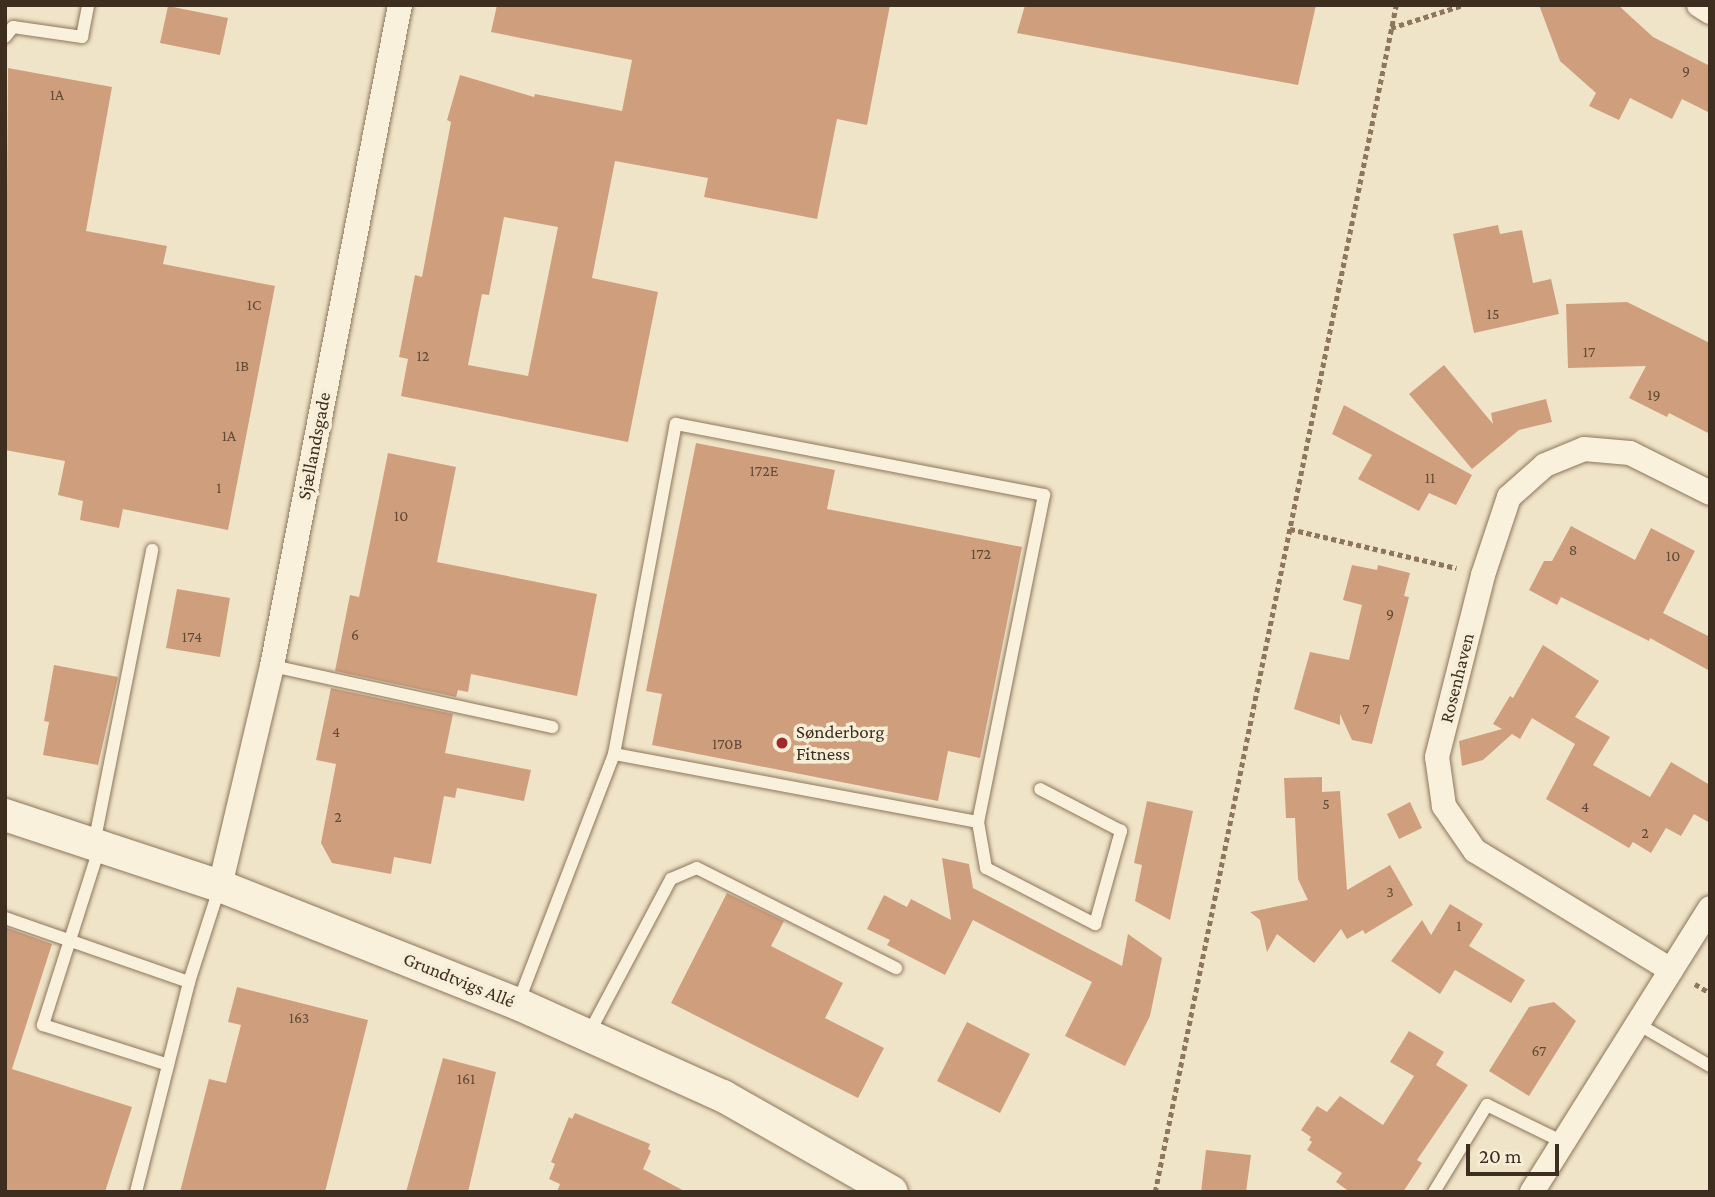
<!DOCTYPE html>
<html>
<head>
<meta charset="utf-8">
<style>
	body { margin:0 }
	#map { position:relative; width:1715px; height:1197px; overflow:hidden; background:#f0e4c8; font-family:"Crimson Pro",serif }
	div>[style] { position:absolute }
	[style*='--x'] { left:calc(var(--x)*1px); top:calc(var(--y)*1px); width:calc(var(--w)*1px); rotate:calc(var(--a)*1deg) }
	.building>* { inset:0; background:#cf9f7d }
	.path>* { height:4.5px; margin-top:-2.25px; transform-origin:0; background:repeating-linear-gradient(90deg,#8d765c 0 5px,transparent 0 8.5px) }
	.roads { filter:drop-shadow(0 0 2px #8d765c) drop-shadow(0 0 2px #8d765c) }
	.service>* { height:12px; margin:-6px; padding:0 6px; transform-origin:6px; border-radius:6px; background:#faf1dc }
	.minor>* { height:24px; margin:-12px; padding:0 12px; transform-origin:12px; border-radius:12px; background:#faf1dc }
	.tertiary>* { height:32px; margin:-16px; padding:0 16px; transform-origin:16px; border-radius:16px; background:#faf1dc }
	.dots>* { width:19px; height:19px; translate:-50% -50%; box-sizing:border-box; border:4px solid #f7eed8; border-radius:50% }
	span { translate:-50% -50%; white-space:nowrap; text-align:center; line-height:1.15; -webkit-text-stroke:7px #f7eed8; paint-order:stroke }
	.number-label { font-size:16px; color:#624a37 }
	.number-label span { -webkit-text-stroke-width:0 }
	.street-label { font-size:19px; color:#3d2e20 }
	.poi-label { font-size:19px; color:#3d2e20 }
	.left { translate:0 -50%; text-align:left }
	.frame { position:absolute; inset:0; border:7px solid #3d2e20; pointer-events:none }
	.scale { position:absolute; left:1466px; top:1144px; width:93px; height:32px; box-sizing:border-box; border:4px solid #3d2e20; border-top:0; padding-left:9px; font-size:21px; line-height:24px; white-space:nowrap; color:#3d2e20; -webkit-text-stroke:5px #f7eed8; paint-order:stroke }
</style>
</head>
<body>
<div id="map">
	<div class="building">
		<i style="clip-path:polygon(evenodd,497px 5px,890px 5px,867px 125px,837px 119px,817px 219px,704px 197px,708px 178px,615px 161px,592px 278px,658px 292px,628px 442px,401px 396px,408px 359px,399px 357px,415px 275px,422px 277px,451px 122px,447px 120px,460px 75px,534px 97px,535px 94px,622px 111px,632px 60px,491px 32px,497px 5px,504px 217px,558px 227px,528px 376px,468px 365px,482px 294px,489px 295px,504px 217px)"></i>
		<i style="clip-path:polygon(1025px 5px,1316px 5px,1298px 85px,1017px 33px)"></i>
		<i style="clip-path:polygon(1539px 5px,1618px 5px,1653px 37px,1710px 66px,1710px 113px,1682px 99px,1672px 119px,1630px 98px,1619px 120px,1589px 106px,1596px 93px,1560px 61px)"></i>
		<i style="clip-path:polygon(168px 6px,228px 18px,220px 55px,160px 43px)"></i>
		<i style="clip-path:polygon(8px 68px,112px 87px,86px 231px,167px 246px,163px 264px,275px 286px,228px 530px,123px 509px,119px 528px,80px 520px,83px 501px,58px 495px,65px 461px,5px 450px)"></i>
		<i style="clip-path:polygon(1498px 225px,1500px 234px,1522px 230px,1533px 283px,1551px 279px,1559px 314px,1474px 333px,1453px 234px)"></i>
		<i style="clip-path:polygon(1627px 302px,1710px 343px,1710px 434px,1669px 413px,1667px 417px,1629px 398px,1646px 366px,1568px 368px,1566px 304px)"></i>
		<i style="clip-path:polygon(1444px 365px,1493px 424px,1491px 413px,1546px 399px,1552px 422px,1519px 430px,1472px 469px,1409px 394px)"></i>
		<i style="clip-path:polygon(1344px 405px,1472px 475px,1456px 505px,1429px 493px,1419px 511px,1358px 479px,1372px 455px,1332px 434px)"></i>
		<i style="clip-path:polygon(696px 443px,835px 470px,827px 509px,1022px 547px,980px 758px,948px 751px,938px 801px,652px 745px,662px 694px,646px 691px)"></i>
		<i style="clip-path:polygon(388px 453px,456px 467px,437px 562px,597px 594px,577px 696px,471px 674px,468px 692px,458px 690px,456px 697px,335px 671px,350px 595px,359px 597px)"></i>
		<i style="clip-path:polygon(1571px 526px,1635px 560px,1651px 528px,1695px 551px,1663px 613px,1710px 637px,1710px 671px,1650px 638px,1649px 641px,1561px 597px,1557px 605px,1529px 590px,1544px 561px,1552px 561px)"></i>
		<i style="clip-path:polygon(1352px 565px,1377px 570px,1378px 565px,1410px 573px,1404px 596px,1409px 597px,1372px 744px,1352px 740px,1340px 714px,1340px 725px,1294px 709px,1310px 652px,1349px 660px,1362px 605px,1343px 600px)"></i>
		<i style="clip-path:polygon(177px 589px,230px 598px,220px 657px,166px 648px)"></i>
		<i style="clip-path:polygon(1543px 645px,1599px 681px,1575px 717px,1610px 737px,1593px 765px,1650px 797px,1671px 762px,1710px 785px,1710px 823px,1694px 814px,1681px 836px,1666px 828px,1651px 853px,1633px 842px,1629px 848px,1546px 799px,1575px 744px,1532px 718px,1520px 739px,1512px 734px,1483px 760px,1462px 766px,1459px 741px,1502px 729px,1493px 724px,1510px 696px,1513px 698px)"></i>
		<i style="clip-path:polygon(54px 665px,118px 677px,98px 765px,43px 755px,49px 722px,44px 721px)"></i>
		<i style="clip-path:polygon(331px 688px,453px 714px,445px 753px,531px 770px,524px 801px,457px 788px,455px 798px,444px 796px,431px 864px,394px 857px,391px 874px,332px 863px,321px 843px,336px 764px,316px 760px)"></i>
		<i style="clip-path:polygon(1322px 777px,1322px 792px,1340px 791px,1347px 890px,1390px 865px,1413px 905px,1365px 934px,1363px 930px,1347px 939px,1341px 929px,1314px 963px,1277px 934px,1267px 952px,1260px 920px,1250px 912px,1308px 900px,1298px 879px,1295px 818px,1286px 818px,1284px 778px)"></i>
		<i style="clip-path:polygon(1147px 801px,1193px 811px,1170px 920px,1135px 901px,1142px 865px,1134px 863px)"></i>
		<i style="clip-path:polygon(1410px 802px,1422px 828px,1399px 839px,1387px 814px)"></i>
		<i style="clip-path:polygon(942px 858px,969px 864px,973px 888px,1122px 966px,1128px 934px,1162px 958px,1150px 1016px,1125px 1066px,1065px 1036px,1092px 982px,973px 920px,945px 975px,887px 945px,890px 940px,867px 929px,884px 895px,907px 907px,911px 899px,951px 920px)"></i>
		<i style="clip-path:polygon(727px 893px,784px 921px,771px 946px,843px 983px,825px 1018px,884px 1048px,858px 1098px,671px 1003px)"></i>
		<i style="clip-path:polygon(1450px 904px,1483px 924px,1469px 946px,1525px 980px,1511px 1003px,1455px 970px,1440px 994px,1391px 961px,1422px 920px,1431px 935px)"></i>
		<i style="clip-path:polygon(5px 927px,52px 944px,12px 1069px,132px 1107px,105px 1192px,5px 1192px)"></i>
		<i style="clip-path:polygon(237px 987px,368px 1020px,325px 1192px,180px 1192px,209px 1079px,226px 1083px,241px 1025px,228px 1022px)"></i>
		<i style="clip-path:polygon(1554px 1002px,1576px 1021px,1529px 1096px,1489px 1071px,1529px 1007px)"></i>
		<i style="clip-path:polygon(967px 1022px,1030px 1054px,1000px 1113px,937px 1081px)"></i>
		<i style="clip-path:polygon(1409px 1031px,1444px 1052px,1436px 1065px,1468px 1085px,1417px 1160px,1422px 1163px,1403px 1192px,1350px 1192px,1336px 1182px,1342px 1173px,1307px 1150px,1312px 1142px,1309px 1140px,1311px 1137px,1301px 1130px,1317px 1106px,1327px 1112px,1340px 1096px,1383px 1125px,1414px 1076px,1390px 1062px)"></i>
		<i style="clip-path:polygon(443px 1058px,496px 1072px,468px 1192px,406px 1192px)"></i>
		<i style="clip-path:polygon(575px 1113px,650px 1144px,648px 1149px,651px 1151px,643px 1169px,686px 1192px,557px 1192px,560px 1184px,549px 1179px,555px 1164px,551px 1162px,569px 1117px,572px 1119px)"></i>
		<i style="clip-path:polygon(1206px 1150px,1251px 1155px,1246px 1192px,1201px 1192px)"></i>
	</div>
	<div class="path">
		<i style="--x:1391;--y:28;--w:76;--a:-17.7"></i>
		<i style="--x:1290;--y:529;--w:171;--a:13.2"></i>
		<i style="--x:1695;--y:984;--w:17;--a:31"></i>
		<i style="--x:1155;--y:1192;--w:1211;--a:-78.52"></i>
	</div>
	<div class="roads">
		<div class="service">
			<i style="--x:5;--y:37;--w:13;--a:-51"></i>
			<i style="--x:13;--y:27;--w:70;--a:8.2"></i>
			<i style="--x:82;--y:37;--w:33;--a:-79"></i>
			<i style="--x:272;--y:666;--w:287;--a:12.3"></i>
			<i style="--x:978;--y:822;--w:47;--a:80.1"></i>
			<i style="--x:986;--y:868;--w:123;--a:27.2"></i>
			<i style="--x:1095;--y:924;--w:97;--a:-74.4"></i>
			<i style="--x:1121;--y:831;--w:91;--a:-152.6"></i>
			<i style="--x:94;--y:844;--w:300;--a:-78.8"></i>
			<i style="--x:100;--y:846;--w:188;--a:107.7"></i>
			<i style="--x:43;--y:1025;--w:131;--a:17.7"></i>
			<i style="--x:5;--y:918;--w:195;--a:19.2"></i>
			<i style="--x:518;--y:1003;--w:267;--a:-68.9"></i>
			<i style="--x:614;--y:754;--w:336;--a:-79.4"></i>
			<i style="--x:676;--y:424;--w:375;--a:10.9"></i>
			<i style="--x:1044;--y:495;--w:334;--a:101.4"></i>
			<i style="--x:978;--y:822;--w:370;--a:-169.4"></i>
			<i style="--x:1638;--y:1024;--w:83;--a:30.3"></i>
			<i style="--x:588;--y:1035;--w:177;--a:-62"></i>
			<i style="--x:671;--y:879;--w:28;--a:-23"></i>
			<i style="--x:697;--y:868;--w:223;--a:26.7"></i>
			<i style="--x:136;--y:1192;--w:217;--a:-75.8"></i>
			<i style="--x:189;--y:982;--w:101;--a:-72.1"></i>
			<i style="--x:1434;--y:1192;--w:102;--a:-58.7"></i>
			<i style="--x:1487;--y:1105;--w:85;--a:26"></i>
		</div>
		<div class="minor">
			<i style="--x:1699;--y:5;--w:13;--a:32"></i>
			<i style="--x:220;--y:886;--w:226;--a:-76.7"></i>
			<i style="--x:272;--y:666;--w:673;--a:-79.04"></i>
			<i style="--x:1671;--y:970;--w:229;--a:-148.7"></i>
			<i style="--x:1475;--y:851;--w:55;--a:-124.6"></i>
			<i style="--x:1444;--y:806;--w:49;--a:-98.1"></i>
			<i style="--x:1437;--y:757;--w:188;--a:-75.8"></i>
			<i style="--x:1483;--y:575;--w:82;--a:-71.6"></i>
			<i style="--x:1509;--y:497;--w:48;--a:-41.6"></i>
			<i style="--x:1545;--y:465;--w:42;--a:-22.3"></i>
			<i style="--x:1584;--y:449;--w:46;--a:5"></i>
			<i style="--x:1630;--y:453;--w:89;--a:26.6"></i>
			<i style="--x:1532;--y:1192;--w:335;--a:-57.9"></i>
		</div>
		<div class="tertiary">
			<i style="--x:5;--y:815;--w:226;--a:18.3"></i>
			<i style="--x:220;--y:886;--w:321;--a:21.6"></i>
			<i style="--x:518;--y:1004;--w:225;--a:24.2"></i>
			<i style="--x:723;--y:1096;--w:194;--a:29.6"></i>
		</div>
	</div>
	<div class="dots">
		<i style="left:782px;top:743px;background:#9e2a2b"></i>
	</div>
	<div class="number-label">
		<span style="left:1686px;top:71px">9</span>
		<span style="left:57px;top:95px">1A</span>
		<span style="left:254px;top:305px">1C</span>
		<span style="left:1493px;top:314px">15</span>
		<span style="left:1589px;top:352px">17</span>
		<span style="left:423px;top:356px">12</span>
		<span style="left:242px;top:366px">1B</span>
		<span style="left:1654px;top:395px">19</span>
		<span style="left:229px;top:436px">1A</span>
		<span style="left:764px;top:471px">172E</span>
		<span style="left:1430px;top:478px">11</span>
		<span style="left:219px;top:488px">1</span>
		<span style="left:401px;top:516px">10</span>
		<span style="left:1573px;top:550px">8</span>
		<span style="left:981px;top:554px">172</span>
		<span style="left:1673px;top:556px">10</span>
		<span style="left:1390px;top:614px">9</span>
		<span style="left:355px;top:635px">6</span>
		<span style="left:192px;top:637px">174</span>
		<span style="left:1366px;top:709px">7</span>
		<span style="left:336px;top:732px">4</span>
		<span style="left:727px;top:744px">170B</span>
		<span style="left:1326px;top:804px">5</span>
		<span style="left:1585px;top:807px">4</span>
		<span style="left:338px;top:817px">2</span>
		<span style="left:1645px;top:833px">2</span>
		<span style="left:1390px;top:892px">3</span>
		<span style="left:1459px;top:926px">1</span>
		<span style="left:299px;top:1018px">163</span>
		<span style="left:1539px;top:1051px">67</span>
		<span style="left:466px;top:1079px">161</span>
	</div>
	<div class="street-label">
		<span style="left:314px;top:446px;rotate:-79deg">Sjællandsgade</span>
		<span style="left:1457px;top:678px;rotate:-76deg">Rosenhaven</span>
		<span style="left:459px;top:980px;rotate:22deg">Grundtvigs Allé</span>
	</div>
	<div class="poi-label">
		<span class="left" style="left:796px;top:743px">Sønderborg<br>Fitness</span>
	</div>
	<div class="frame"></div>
	<div class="scale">20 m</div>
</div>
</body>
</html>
